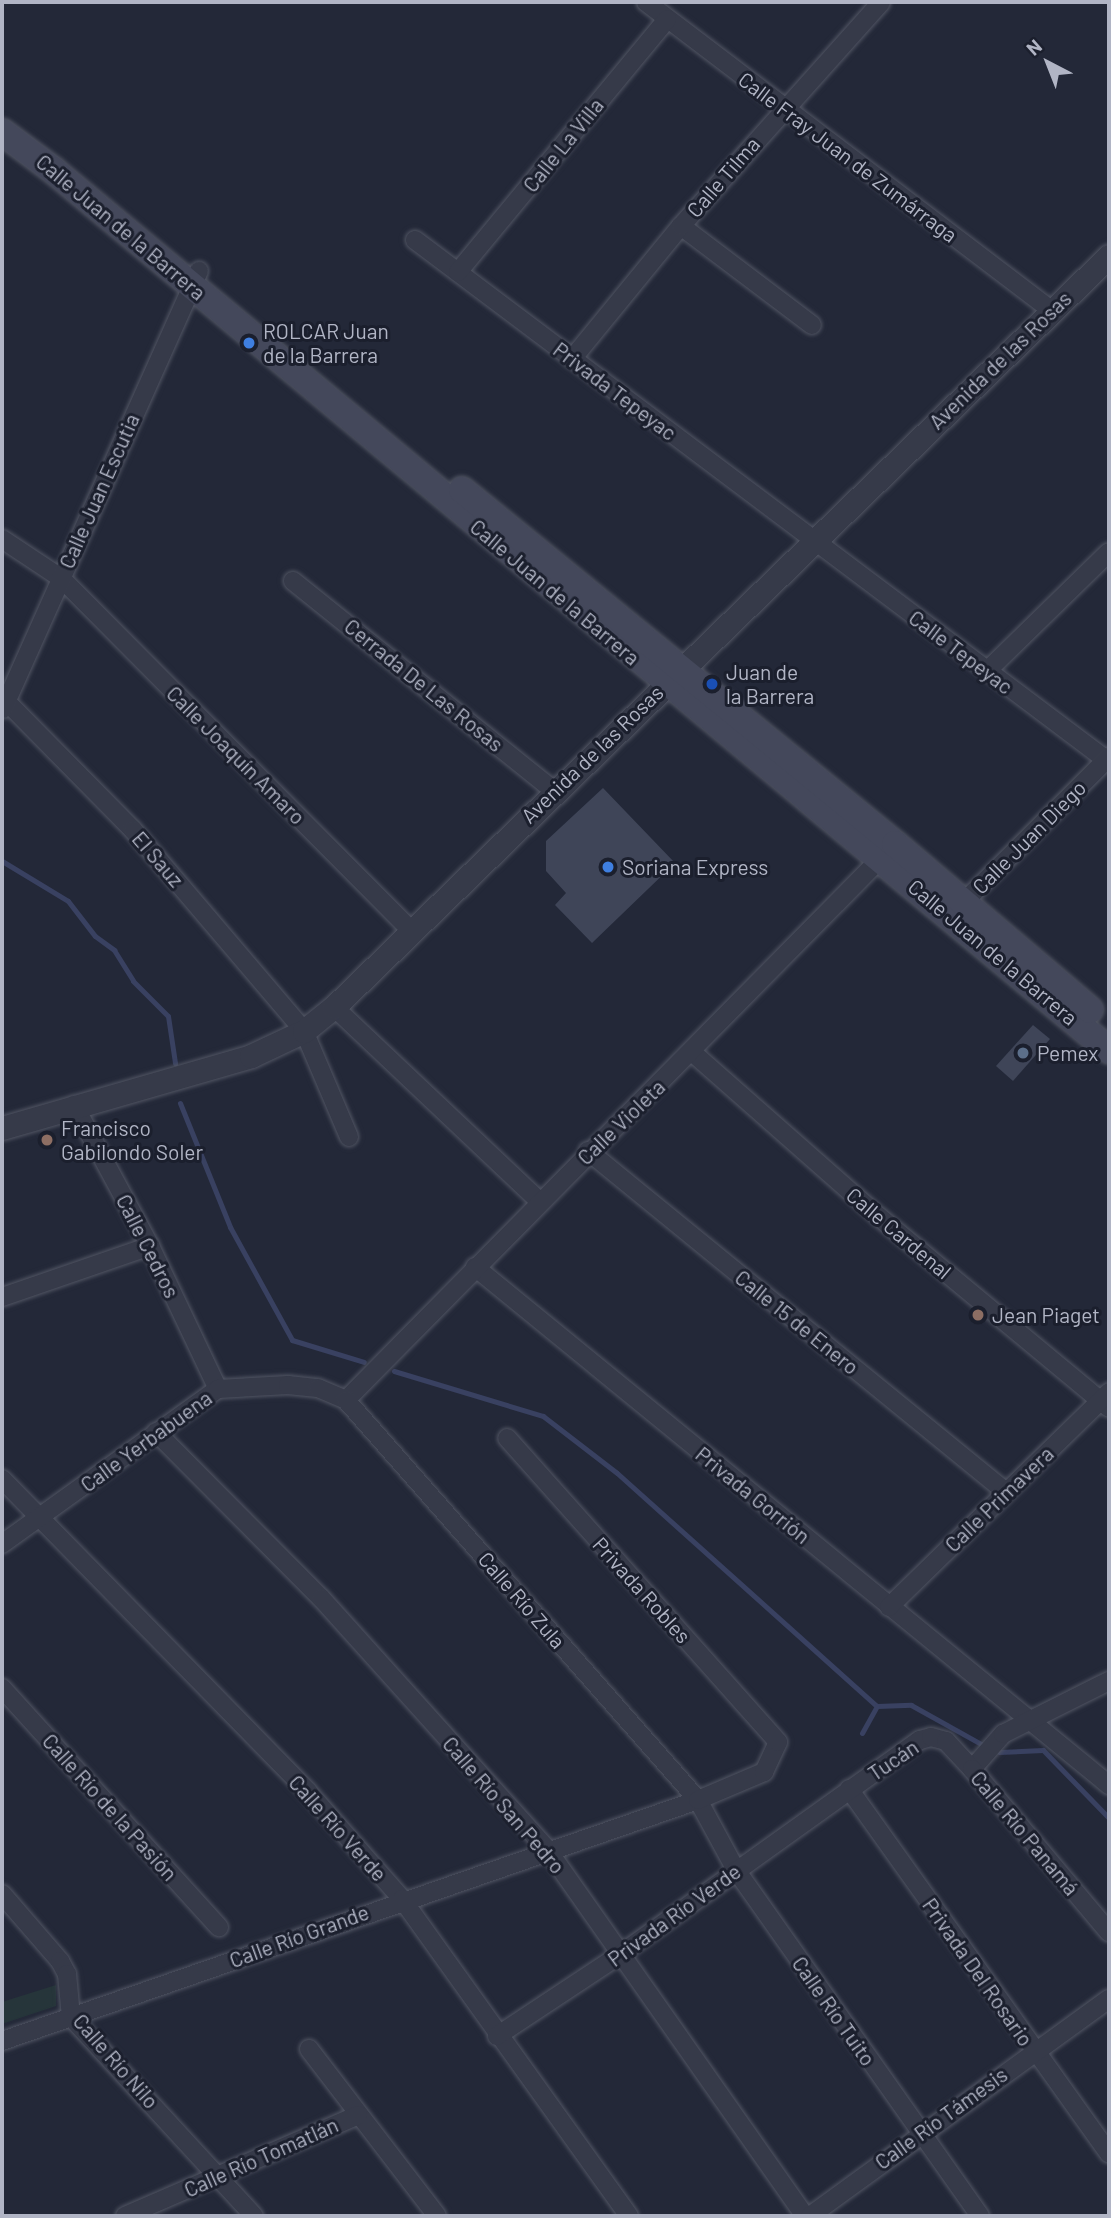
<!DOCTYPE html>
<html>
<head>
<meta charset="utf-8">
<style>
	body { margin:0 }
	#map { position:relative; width:1111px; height:2218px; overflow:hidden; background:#232838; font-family:Barlow,sans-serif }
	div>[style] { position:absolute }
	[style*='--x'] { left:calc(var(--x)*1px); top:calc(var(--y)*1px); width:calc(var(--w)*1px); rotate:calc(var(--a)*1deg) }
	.green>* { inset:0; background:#26353a }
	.stream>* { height:5px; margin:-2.5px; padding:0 2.5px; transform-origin:2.5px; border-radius:2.5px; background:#394161 }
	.building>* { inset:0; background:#3f4558 }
	.roads { filter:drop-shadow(0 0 2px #515563) drop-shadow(0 0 2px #515563) }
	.minor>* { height:18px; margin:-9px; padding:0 9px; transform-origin:9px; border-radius:9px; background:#363a49 }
	.tertiary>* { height:23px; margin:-11.5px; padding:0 11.5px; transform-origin:11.5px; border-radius:11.5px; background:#363a49 }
	.secondary>* { height:26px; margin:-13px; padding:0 13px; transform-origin:13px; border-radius:13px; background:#44485b }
	.dots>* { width:19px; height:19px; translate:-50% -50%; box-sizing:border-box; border:4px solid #1b1f2d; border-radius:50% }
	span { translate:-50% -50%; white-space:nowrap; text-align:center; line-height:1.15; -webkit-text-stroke:6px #1b1f2d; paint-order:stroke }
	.street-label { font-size:21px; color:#b1b5c5 }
	.poi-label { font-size:21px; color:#b1b5c5 }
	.left { translate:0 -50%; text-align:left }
	.frame { position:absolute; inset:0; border:4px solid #b1b5c5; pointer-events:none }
	.north { position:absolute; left:1013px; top:28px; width:70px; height:70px; -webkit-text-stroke:5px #1b1f2d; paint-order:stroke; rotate:318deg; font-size:19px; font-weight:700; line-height:28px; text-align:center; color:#b1b5c5 }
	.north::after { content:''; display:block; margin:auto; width:24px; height:32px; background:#b1b5c5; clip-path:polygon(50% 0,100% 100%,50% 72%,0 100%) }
</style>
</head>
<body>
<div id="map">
	<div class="green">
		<i style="clip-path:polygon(56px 1985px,56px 2006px,2px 2024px,2px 2002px)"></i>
	</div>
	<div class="stream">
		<i style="--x:2;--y:861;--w:77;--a:31.2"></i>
		<i style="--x:68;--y:901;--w:44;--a:52.4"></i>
		<i style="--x:95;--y:936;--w:24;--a:36"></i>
		<i style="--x:114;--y:950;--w:36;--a:58"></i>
		<i style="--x:133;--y:981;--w:49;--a:45"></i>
		<i style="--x:168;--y:1016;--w:48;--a:81.5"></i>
		<i style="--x:180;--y:1103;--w:134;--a:68"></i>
		<i style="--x:230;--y:1227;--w:129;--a:61.2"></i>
		<i style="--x:292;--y:1340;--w:75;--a:17"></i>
		<i style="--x:394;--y:1371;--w:156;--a:16.8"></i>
		<i style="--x:543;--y:1416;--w:93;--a:37.6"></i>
		<i style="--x:617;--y:1473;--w:349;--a:41.9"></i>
		<i style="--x:877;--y:1706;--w:34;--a:-2"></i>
		<i style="--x:911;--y:1705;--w:82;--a:29.1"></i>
		<i style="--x:862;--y:1733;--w:31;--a:-61"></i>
		<i style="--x:999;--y:1752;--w:44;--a:-2.6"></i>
		<i style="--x:1043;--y:1750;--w:95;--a:45.9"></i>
	</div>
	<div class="building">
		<i style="clip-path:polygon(603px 788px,675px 863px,592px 943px,555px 905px,566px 893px,546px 871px,546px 841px)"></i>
		<i style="clip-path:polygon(1033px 1025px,1050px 1039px,1013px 1081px,996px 1066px)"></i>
	</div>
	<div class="roads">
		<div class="minor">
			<i style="--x:646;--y:2;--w:509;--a:37.25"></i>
			<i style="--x:681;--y:226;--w:164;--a:37.1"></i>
			<i style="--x:415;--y:240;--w:868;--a:36.95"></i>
			<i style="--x:458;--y:272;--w:328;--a:-50.4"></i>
			<i style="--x:572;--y:359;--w:172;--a:-50.7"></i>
			<i style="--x:681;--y:226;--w:300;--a:-48.2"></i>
			<i style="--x:2;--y:539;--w:71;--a:33.5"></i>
			<i style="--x:61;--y:578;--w:497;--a:45.2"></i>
			<i style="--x:293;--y:581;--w:334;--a:38.8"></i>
			<i style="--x:987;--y:671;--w:170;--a:-44.3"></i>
			<i style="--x:2;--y:697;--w:187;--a:45.4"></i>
			<i style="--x:133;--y:830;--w:264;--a:49.6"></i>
			<i style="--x:304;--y:1031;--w:115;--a:67"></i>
			<i style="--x:3;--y:709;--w:480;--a:-65.9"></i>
			<i style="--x:958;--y:908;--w:214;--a:-45"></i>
			<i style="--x:334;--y:1007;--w:284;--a:43.4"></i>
			<i style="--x:693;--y:1053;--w:247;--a:41.4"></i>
			<i style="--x:878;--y:1216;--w:300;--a:39.7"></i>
			<i style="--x:74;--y:1105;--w:160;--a:61.7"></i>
			<i style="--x:150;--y:1246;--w:158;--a:64.6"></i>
			<i style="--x:588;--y:1151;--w:539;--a:39.21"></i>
			<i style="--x:475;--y:1267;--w:819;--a:39.25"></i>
			<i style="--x:2;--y:1297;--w:157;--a:-19"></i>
			<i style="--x:346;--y:1400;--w:770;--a:-45.37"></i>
			<i style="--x:156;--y:1432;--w:234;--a:45.2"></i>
			<i style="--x:321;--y:1598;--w:338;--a:48"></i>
			<i style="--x:547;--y:1849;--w:449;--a:54.9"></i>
			<i style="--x:2;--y:1479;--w:438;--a:45.6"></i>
			<i style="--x:308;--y:1792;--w:142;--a:48.7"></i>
			<i style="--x:402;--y:1899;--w:390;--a:54.4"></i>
			<i style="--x:2;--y:1544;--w:266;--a:-35.7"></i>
			<i style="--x:218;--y:1389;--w:70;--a:-3.3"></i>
			<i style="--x:288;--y:1385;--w:30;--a:6"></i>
			<i style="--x:318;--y:1388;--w:30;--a:23"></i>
			<i style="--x:346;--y:1400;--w:533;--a:48.65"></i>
			<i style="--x:698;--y:1800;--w:80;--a:61.5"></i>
			<i style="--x:736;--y:1870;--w:423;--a:54.8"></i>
			<i style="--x:889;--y:1607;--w:308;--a:-44.3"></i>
			<i style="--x:2;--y:1688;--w:323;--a:47.8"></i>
			<i style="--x:972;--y:1769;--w:47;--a:-48.5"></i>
			<i style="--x:1003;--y:1734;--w:119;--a:-26.6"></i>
			<i style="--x:849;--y:1789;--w:448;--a:54.5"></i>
			<i style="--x:2;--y:1894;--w:89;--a:49.1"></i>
			<i style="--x:60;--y:1961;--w:15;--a:62"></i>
			<i style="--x:67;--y:1974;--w:43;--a:84.7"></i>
			<i style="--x:71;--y:2017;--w:270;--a:47.4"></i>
			<i style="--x:497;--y:2036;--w:145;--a:-33.5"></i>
			<i style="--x:618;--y:1956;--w:371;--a:-35.6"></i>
			<i style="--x:920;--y:1740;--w:11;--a:-15"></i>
			<i style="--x:931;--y:1737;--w:16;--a:15"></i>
			<i style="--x:946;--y:1741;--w:38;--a:47"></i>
			<i style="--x:972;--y:1769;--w:213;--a:50"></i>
			<i style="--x:2;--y:2041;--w:737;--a:-19.1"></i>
			<i style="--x:698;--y:1800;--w:72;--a:-23"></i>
			<i style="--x:764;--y:1772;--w:33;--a:-65"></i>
			<i style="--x:778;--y:1742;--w:407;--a:-131.7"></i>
			<i style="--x:309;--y:2049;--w:210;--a:52.5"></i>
			<i style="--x:125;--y:2216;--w:254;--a:-23.4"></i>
			<i style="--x:810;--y:2216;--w:369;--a:-36"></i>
		</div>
		<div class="tertiary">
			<i style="--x:2;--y:1128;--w:259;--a:-16.1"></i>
			<i style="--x:251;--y:1056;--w:59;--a:-25.3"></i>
			<i style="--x:304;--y:1031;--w:38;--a:-39"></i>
			<i style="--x:334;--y:1007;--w:1079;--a:-44.1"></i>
		</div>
		<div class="secondary">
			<i style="--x:2;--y:132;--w:64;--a:36.7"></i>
			<i style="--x:53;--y:170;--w:1375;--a:39.81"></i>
			<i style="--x:462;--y:490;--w:559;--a:39.27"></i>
			<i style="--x:895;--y:844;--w:256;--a:40.4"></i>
		</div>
	</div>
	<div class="dots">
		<i style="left:249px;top:343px;background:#3f7fe0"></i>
		<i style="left:712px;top:684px;background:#1a4fb4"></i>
		<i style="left:608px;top:867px;background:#3f7fe0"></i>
		<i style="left:1023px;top:1053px;background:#5c6f8a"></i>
		<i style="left:47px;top:1140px;background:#8d6e63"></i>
		<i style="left:978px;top:1315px;background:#8d6e63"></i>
	</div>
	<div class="street-label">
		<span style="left:563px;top:145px;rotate:-51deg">Calle La Villa</span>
		<span style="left:848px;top:157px;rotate:37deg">Calle Fray Juan de Zumárraga</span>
		<span style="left:723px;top:177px;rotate:-49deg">Calle Tilma</span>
		<span style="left:121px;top:227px;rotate:40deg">Calle Juan de la Barrera</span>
		<span style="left:1000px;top:360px;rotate:-44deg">Avenida de las Rosas</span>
		<span style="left:615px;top:391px;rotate:37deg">Privada Tepeyac</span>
		<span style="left:99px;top:491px;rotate:-66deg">Calle Juan Escutia</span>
		<span style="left:555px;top:592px;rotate:40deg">Calle Juan de la Barrera</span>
		<span style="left:961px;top:652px;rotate:37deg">Calle Tepeyac</span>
		<span style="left:424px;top:685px;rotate:39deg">Cerrada De Las Rosas</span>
		<span style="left:592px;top:754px;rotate:-44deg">Avenida de las Rosas</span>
		<span style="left:236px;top:755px;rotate:45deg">Calle Joaquín Amaro</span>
		<span style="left:1029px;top:837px;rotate:-45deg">Calle Juan Diego</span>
		<span style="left:158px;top:859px;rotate:49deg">El Sauz</span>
		<span style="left:993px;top:952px;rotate:40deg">Calle Juan de la Barrera</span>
		<span style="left:621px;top:1122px;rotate:-44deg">Calle Violeta</span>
		<span style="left:899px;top:1233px;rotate:40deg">Calle Cardenal</span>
		<span style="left:148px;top:1246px;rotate:63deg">Calle Cedros</span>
		<span style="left:797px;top:1322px;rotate:39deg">Calle 15 de Enero</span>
		<span style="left:146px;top:1441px;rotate:-36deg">Calle Yerbabuena</span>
		<span style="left:753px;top:1495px;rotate:39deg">Privada Gorrión</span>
		<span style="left:999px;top:1499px;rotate:-44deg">Calle Primavera</span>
		<span style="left:642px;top:1590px;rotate:48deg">Privada Robles</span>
		<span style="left:522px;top:1600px;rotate:49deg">Calle Río Zula</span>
		<span style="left:893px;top:1760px;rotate:-34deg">Tucán</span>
		<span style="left:504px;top:1805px;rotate:49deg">Calle Río San Pedro</span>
		<span style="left:110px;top:1807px;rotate:48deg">Calle Río de la Pasión</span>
		<span style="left:338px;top:1828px;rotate:48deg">Calle Río Verde</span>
		<span style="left:1025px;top:1833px;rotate:50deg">Calle Río Panamá</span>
		<span style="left:674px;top:1915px;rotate:-36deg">Privada Río Verde</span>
		<span style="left:299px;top:1936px;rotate:-20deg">Calle Río Grande</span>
		<span style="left:978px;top:1972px;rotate:55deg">Privada Del Rosario</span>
		<span style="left:834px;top:2011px;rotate:55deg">Calle Río Tuito</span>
		<span style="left:116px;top:2061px;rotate:49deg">Calle Río Nilo</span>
		<span style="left:941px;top:2118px;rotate:-36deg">Calle Río Támesis</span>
		<span style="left:261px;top:2157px;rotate:-24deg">Calle Río Tomatlán</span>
	</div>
	<div class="poi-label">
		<span class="left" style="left:263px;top:343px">ROLCAR Juan<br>de la Barrera</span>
		<span class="left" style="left:726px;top:684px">Juan de<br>la Barrera</span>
		<span class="left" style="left:622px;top:867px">Soriana Express</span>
		<span class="left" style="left:1037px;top:1053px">Pemex</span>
		<span class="left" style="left:61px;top:1140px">Francisco<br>Gabilondo Soler</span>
		<span class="left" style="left:992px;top:1315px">Jean Piaget</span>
	</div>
	<div class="frame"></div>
	<div class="north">N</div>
</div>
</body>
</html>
